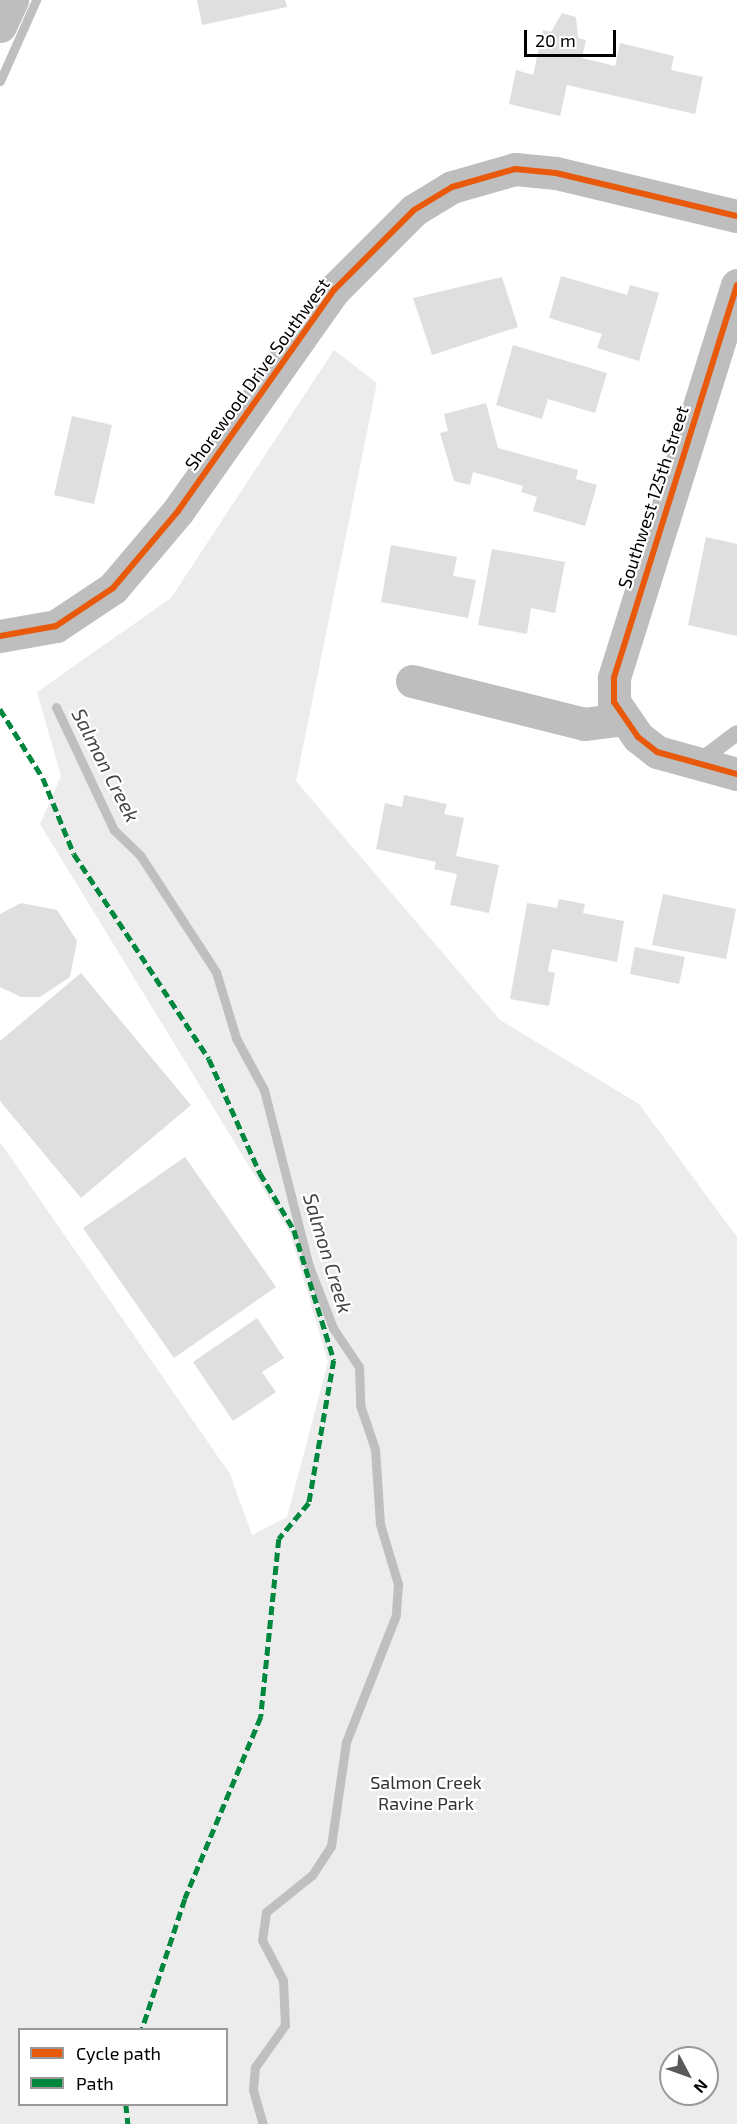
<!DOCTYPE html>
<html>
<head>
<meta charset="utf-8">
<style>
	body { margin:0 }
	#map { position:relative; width:737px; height:2124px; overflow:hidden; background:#fff; font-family:"Exo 2",sans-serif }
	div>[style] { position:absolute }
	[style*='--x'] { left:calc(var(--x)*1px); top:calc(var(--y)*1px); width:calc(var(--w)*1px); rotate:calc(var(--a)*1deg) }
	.green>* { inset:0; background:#ececec }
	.stream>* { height:9px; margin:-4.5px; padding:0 4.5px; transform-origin:4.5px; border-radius:4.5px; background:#bfbfbf }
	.building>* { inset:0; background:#dfdfdf }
	.service>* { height:16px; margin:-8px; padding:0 8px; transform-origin:8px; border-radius:8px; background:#bebebe }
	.minor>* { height:33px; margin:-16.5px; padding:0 16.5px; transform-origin:16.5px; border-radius:16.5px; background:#bebebe }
	.tertiary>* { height:33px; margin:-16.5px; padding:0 16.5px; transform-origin:16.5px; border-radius:16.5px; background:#bebebe }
	.quiet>* { height:4.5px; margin-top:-2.25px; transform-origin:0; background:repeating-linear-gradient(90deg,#00873e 0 9px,transparent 0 13.5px) }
	.cycleway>* { height:6px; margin:-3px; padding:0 3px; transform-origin:3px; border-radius:3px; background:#e8590c }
	span { translate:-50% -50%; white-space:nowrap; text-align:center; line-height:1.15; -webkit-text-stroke:4.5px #fff; paint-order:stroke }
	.street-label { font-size:18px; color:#000 }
	.park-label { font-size:18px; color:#333 }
	.water-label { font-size:20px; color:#444; font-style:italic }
	.legend { position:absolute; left:18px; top:2028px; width:210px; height:78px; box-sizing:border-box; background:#fff; border:2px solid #999; margin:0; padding:8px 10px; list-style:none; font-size:18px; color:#000 }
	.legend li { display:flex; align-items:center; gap:12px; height:30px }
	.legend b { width:30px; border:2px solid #999 }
	.north { position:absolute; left:659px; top:2046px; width:60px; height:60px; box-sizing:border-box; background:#fff; border:2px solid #999; border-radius:50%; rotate:131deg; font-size:16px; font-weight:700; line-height:24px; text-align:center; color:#000 }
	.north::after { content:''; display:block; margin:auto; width:21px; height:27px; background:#595959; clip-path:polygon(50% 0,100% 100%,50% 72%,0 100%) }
	.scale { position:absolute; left:524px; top:30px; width:92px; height:27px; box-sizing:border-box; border:3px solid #000; border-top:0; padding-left:8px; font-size:18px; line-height:21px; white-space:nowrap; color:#000; -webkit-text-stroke:4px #fff; paint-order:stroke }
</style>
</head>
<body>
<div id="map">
	<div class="green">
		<i style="clip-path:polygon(evenodd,334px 350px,377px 383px,296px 781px,500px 1020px,639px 1104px,737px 1237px,737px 2124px,0 2124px,0 1142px,230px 1474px,252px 1535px,287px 1517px,328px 1362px,290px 1233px,40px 824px,61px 776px,37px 692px,171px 598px,334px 350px,20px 2030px,226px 2030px,226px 2104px,20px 2104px,20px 2030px,334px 350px,671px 2058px,707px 2058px,707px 2094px,671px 2094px,671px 2058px)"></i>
	</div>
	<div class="stream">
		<i style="--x:0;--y:81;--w:89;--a:-66"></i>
		<i style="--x:56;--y:707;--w:136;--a:64.8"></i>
		<i style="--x:114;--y:830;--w:36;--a:44"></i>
		<i style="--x:140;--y:855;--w:140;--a:57"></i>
		<i style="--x:216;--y:972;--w:69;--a:73.1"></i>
		<i style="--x:236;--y:1038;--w:59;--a:61.7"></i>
		<i style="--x:264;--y:1090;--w:182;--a:75.7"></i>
		<i style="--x:309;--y:1266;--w:66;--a:68.8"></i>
		<i style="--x:333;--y:1328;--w:47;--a:56.3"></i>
		<i style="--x:359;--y:1367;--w:38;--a:88"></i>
		<i style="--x:360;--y:1405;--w:46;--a:71.2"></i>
		<i style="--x:375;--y:1449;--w:75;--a:86.2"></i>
		<i style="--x:380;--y:1524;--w:63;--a:73.3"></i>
		<i style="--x:398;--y:1584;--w:31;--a:94"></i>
		<i style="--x:396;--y:1615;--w:136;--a:111.5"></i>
		<i style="--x:346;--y:1742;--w:105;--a:98.2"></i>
		<i style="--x:331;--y:1846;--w:35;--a:123"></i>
		<i style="--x:312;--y:1875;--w:59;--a:141.2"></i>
		<i style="--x:266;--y:1912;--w:28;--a:98"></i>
		<i style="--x:262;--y:1940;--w:45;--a:62.3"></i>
		<i style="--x:283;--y:1980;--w:45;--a:87.5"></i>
		<i style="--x:285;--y:2025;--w:52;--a:125.5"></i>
		<i style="--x:255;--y:2067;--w:23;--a:95"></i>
		<i style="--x:253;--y:2090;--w:35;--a:74"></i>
	</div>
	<div class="building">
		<i style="clip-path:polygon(197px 0,285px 0,287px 7px,202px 25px)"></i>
		<i style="clip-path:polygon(562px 13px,576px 17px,578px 38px,586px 40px,582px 58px,615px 66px,620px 43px,674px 56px,671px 70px,703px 77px,695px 114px,567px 85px,560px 116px,509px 104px,516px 70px,533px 75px,543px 30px,551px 32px)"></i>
		<i style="clip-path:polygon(561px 276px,627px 295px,630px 285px,659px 293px,639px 361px,597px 348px,602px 334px,549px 318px)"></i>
		<i style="clip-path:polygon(502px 277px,518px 327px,432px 355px,413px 298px)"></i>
		<i style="clip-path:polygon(513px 345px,607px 373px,595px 413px,548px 399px,542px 419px,496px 405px)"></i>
		<i style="clip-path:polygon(486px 403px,498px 448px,578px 470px,576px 479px,597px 485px,585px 526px,533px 511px,537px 497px,521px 492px,523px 486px,473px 472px,470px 485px,454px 481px,440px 433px,448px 431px,444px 414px)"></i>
		<i style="clip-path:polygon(72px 416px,112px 425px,94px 504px,54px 495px)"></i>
		<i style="clip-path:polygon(706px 537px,737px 544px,737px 636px,688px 625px)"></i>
		<i style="clip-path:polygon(391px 545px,457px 557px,453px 576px,476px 580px,468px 618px,381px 602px)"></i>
		<i style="clip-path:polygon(492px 549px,565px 562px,555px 613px,531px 608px,527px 634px,478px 625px)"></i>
		<i style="clip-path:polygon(404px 795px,447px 804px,444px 814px,464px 818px,456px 856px,499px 865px,489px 913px,450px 905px,457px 874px,434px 869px,436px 862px,376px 849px,385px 803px,402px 807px)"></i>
		<i style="clip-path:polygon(663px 894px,736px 909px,726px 959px,652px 945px)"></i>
		<i style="clip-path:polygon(559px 899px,585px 904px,583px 913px,624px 921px,617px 962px,552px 949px,548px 971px,555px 973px,549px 1006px,510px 999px,527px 903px,557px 908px)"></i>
		<i style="clip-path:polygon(21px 903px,57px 910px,77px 941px,70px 977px,40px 997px,21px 997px,0 987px,0 914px)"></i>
		<i style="clip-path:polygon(635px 947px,685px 957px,679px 984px,630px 974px)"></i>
		<i style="clip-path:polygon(81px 973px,191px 1105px,81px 1198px,0 1101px,0 1041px)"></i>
		<i style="clip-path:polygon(185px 1157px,276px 1287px,174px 1358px,83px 1228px)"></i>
		<i style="clip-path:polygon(257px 1318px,284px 1358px,262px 1372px,276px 1392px,233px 1421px,193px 1362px)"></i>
	</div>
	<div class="service">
		<i style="--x:696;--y:764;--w:51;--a:-37.1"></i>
	</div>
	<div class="minor">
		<i style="--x:0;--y:26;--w:29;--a:-65"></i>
		<i style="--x:412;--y:681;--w:177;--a:14"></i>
		<i style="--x:584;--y:724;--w:38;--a:-7"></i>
	</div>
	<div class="tertiary">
		<i style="--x:737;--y:285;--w:412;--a:107.4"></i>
		<i style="--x:614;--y:678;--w:24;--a:90"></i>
		<i style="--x:614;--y:702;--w:42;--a:55.6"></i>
		<i style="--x:638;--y:737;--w:24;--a:38"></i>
		<i style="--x:657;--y:752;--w:83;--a:15.4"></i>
		<i style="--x:0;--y:636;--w:57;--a:-10.1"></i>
		<i style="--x:56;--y:626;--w:69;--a:-33.7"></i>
		<i style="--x:113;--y:588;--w:101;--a:-49.8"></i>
		<i style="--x:178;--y:511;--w:271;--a:-54.8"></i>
		<i style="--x:334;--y:290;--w:113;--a:-45"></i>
		<i style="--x:414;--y:210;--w:44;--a:-31.2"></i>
		<i style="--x:452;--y:187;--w:66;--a:-15.9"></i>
		<i style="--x:515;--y:169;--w:41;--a:5.6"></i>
		<i style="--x:556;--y:173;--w:186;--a:13.4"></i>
	</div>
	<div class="quiet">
		<i style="--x:0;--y:709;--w:81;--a:58.1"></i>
		<i style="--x:43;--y:778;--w:82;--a:67.8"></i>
		<i style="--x:74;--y:854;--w:245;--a:56.6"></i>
		<i style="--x:209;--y:1059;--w:125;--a:65.9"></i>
		<i style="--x:260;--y:1173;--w:66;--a:59.2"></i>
		<i style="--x:294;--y:1230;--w:136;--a:72.9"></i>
		<i style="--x:334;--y:1360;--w:145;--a:99.9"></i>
		<i style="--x:309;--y:1503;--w:47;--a:129.8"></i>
		<i style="--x:279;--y:1539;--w:179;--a:95.8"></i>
		<i style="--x:261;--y:1717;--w:197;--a:112.7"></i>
		<i style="--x:185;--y:1899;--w:138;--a:108.2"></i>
		<i style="--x:126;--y:2104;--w:20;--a:84"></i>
	</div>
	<div class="cycleway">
		<i style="--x:737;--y:285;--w:412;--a:107.4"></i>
		<i style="--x:614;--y:678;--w:24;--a:90"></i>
		<i style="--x:614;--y:702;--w:42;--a:55.6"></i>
		<i style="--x:638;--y:737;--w:24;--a:38"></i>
		<i style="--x:657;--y:752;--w:83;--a:15.4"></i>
		<i style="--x:0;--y:636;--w:57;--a:-10.1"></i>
		<i style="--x:56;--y:626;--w:69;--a:-33.7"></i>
		<i style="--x:113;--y:588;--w:101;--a:-49.8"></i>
		<i style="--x:178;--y:511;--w:271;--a:-54.8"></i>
		<i style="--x:334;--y:290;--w:113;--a:-45"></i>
		<i style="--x:414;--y:210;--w:44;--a:-31.2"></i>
		<i style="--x:452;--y:187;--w:66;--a:-15.9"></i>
		<i style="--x:515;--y:169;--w:41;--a:5.6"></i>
		<i style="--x:556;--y:173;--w:186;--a:13.4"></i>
	</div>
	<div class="street-label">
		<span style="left:257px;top:374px;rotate:-54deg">Shorewood Drive Southwest</span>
		<span style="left:653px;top:497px;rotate:-72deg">Southwest 125th Street</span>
	</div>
	<div class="park-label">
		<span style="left:426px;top:1793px">Salmon Creek<br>Ravine Park</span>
	</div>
	<div class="water-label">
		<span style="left:106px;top:765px;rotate:63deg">Salmon Creek</span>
		<span style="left:328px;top:1253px;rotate:73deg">Salmon Creek</span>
	</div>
	<ul class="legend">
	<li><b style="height:8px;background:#e8590c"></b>Cycle path</li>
	<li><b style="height:8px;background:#00873e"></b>Path</li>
	</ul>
	<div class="north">N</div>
	<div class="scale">20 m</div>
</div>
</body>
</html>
